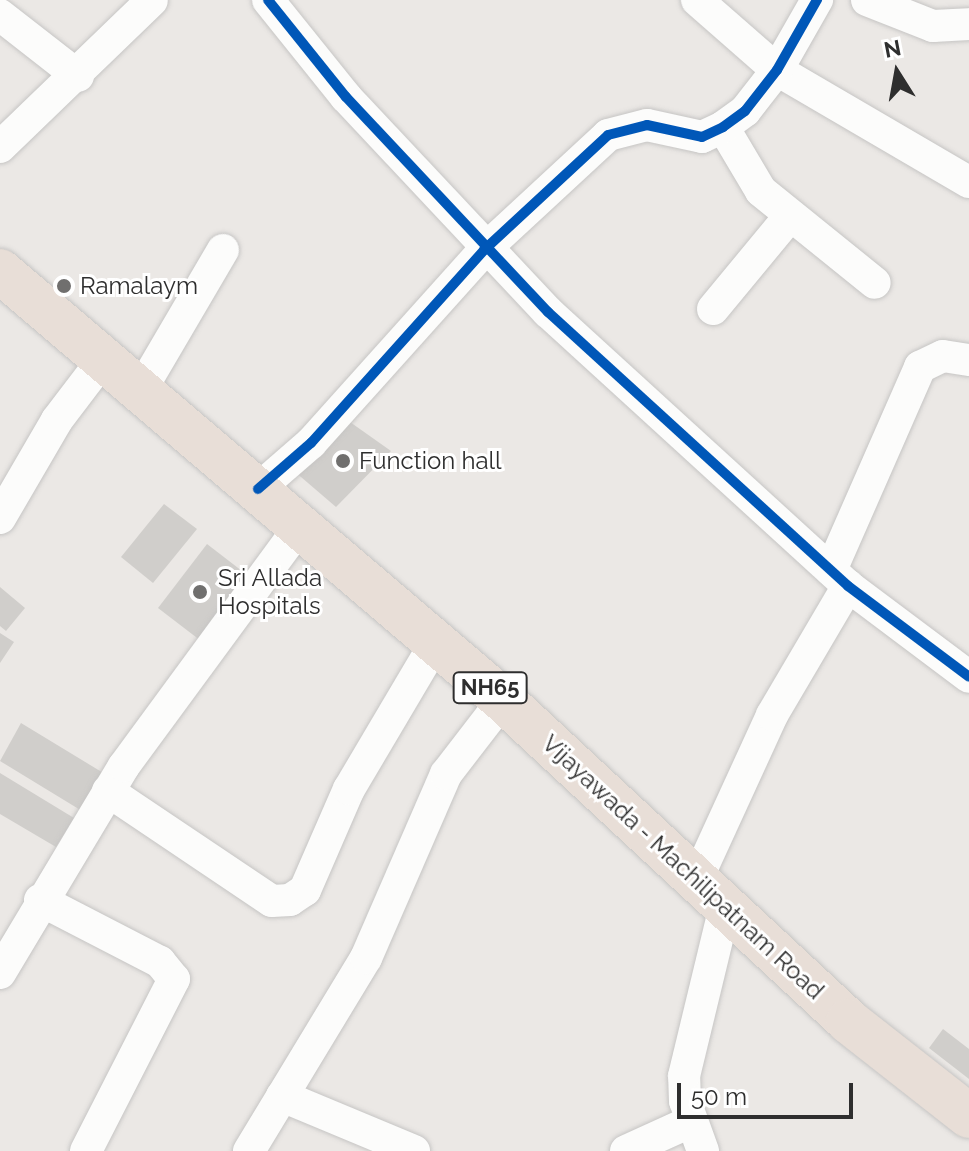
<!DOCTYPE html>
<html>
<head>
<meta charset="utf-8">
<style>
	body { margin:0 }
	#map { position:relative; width:969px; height:1151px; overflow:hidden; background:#ebe8e5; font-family:Raleway,sans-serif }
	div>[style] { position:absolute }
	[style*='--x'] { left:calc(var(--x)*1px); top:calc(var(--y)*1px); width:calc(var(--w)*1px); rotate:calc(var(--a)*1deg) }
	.building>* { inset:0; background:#d0cecb }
	.roads { filter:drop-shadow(0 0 2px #c6c5c4) drop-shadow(0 0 2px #c6c5c4) }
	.minor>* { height:32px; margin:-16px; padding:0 16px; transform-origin:16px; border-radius:16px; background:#fcfcfb }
	.highway>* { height:44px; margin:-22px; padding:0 22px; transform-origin:22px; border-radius:22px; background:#e8ded7 }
	.cycleway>* { height:10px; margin:-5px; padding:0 5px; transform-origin:5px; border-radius:5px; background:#0057b8 }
	.dots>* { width:22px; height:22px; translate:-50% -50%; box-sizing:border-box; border:4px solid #fff; border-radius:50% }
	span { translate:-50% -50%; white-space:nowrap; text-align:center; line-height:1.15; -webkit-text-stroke:6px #fff; paint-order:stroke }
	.shield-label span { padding:2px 6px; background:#fff; border:2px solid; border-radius:6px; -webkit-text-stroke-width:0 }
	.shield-label { font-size:22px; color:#2e2e2e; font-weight:700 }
	.poi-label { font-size:24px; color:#2e2e2e }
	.left { translate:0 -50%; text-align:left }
	.street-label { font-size:24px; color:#2e2e2e }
	.north { position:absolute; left:857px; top:32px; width:80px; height:80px; -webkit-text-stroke:6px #fff; paint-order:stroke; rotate:349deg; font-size:22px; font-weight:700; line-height:32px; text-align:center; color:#2e2e2e }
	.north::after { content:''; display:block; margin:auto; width:28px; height:36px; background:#2e2e2e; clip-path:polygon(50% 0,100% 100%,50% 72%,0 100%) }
	.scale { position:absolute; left:677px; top:1083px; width:176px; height:36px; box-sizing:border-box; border:4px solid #2e2e2e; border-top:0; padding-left:10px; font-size:24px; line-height:28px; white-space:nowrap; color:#2e2e2e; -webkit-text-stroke:6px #fff; paint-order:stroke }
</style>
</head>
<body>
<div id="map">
	<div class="building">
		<i style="clip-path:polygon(350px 422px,391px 451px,336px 507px,294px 471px)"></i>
		<i style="clip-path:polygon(164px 504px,197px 529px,153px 583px,121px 557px)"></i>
		<i style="clip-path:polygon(207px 544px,255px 581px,205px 644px,158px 608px)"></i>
		<i style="clip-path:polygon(0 587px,25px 608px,6px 631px,0 626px)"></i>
		<i style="clip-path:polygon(0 633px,14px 642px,0 663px)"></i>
		<i style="clip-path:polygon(21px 723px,105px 774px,82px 811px,0 761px)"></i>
		<i style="clip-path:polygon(0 773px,74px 818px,56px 847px,0 814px)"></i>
		<i style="clip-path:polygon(943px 1029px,969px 1049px,969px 1079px,929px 1048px)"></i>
	</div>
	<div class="roads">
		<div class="minor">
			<i style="--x:268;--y:0;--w:124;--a:51.2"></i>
			<i style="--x:346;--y:97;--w:295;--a:46.8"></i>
			<i style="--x:548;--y:312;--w:406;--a:42.4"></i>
			<i style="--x:848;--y:586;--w:151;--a:36.9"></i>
			<i style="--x:697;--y:0;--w:106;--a:41.2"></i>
			<i style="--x:777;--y:70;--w:222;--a:30.3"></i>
			<i style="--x:867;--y:0;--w:71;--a:21.5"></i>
			<i style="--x:933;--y:26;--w:36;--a:-3"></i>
			<i style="--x:0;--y:15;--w:99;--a:38"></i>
			<i style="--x:723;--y:127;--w:74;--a:59.3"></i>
			<i style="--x:761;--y:191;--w:146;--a:38.9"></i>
			<i style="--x:0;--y:147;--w:211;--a:-44"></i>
			<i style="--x:713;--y:309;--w:119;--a:-50.4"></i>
			<i style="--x:142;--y:388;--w:160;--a:-59.6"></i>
			<i style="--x:258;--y:489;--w:70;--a:-41"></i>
			<i style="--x:311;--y:443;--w:259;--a:-48.1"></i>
			<i style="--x:484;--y:250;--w:169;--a:-42.8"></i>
			<i style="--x:608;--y:135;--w:40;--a:-14.4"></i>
			<i style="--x:647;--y:125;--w:56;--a:12.3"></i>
			<i style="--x:702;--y:137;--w:23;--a:-25"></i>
			<i style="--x:723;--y:127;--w:27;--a:-36"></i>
			<i style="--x:745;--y:111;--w:52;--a:-52"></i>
			<i style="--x:777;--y:70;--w:81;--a:-60.3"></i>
			<i style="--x:0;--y:518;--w:113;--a:-59.8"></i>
			<i style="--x:57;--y:420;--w:79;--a:-52.7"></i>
			<i style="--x:831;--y:570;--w:222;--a:-66.3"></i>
			<i style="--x:920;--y:367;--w:25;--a:-26"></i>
			<i style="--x:943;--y:356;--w:26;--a:9"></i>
			<i style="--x:108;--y:791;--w:197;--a:33.9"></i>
			<i style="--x:272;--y:901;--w:18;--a:-3"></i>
			<i style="--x:290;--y:900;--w:18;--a:-34"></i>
			<i style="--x:305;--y:890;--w:110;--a:-66.5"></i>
			<i style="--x:349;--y:789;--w:171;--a:-59.4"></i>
			<i style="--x:697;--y:879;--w:180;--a:-65.4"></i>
			<i style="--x:772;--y:715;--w:150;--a:-59.5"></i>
			<i style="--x:40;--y:900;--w:135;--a:27.3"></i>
			<i style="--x:160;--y:962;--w:22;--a:51"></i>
			<i style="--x:174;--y:979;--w:193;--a:117.1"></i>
			<i style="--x:0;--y:973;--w:241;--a:-59.1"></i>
			<i style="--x:124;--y:766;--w:299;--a:-53.7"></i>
			<i style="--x:282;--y:1096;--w:143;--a:22.6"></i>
			<i style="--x:249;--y:1151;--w:226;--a:-58.8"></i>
			<i style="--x:366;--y:958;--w:201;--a:-66.5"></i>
			<i style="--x:446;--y:774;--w:93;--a:-52.4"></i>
			<i style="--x:626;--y:1151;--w:70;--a:-24.4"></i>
			<i style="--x:703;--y:1151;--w:53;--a:-109.8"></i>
			<i style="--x:685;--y:1101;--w:25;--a:-92"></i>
			<i style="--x:684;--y:1076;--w:178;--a:-76.4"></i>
		</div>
		<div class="highway">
			<i style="--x:0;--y:271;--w:661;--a:40.46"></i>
			<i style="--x:503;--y:700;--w:471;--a:42.9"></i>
			<i style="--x:848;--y:1021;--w:154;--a:38.1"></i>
		</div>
	</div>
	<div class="cycleway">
		<i style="--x:268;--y:0;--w:124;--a:51.2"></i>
		<i style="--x:346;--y:97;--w:295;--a:46.8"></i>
		<i style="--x:548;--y:312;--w:406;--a:42.4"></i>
		<i style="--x:848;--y:586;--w:151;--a:36.9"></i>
		<i style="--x:258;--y:489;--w:70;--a:-41"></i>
		<i style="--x:311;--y:443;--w:259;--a:-48.1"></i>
		<i style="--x:484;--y:250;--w:169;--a:-42.8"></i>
		<i style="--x:608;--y:135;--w:40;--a:-14.4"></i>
		<i style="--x:647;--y:125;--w:56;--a:12.3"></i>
		<i style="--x:702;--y:137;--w:23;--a:-25"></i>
		<i style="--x:723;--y:127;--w:27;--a:-36"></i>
		<i style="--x:745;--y:111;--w:52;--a:-52"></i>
		<i style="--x:777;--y:70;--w:81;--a:-60.3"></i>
	</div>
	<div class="dots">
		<i style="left:64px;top:286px;background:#706f6e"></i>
		<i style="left:343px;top:461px;background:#706f6e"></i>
		<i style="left:200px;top:592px;background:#706f6e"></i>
	</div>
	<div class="shield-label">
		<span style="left:490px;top:688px">NH65</span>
	</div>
	<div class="poi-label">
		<span class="left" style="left:80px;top:286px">Ramalaym</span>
		<span class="left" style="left:359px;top:461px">Function hall</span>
		<span class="left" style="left:218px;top:592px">Sri Allada<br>Hospitals</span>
	</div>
	<div class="street-label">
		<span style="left:683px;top:867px;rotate:43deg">Vijayawada - Machilipatnam Road</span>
	</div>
	<div class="north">N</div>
	<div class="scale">50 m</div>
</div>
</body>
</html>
